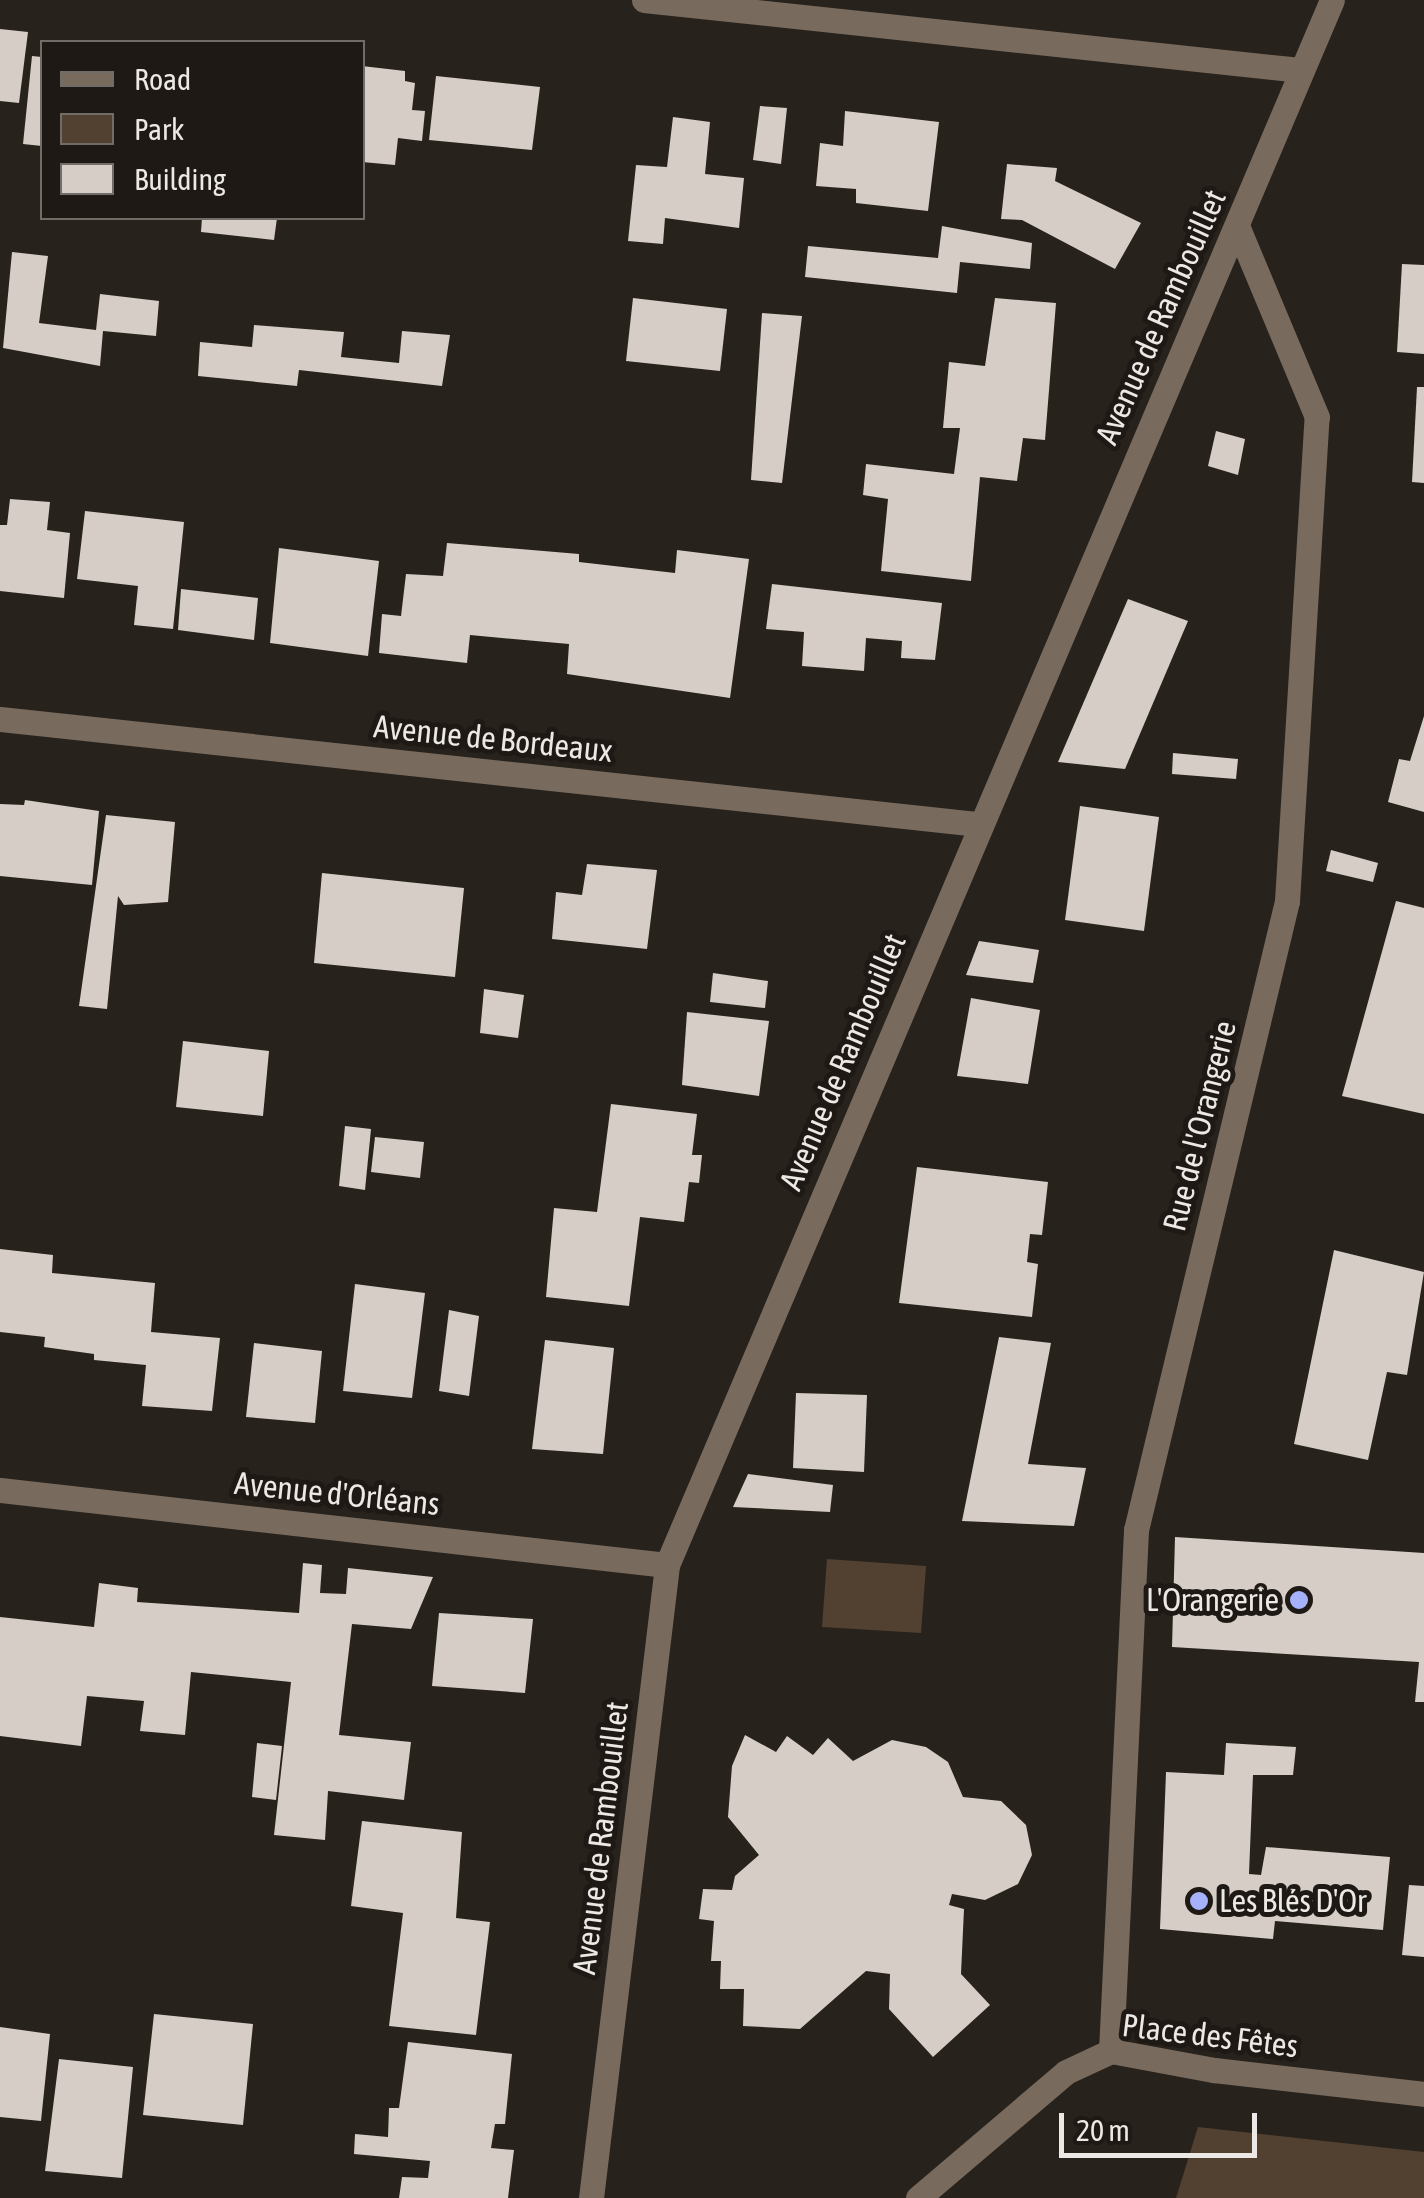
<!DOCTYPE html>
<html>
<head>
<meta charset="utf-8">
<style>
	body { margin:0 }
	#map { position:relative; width:1424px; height:2198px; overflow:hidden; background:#28221d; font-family:"Asap Condensed",sans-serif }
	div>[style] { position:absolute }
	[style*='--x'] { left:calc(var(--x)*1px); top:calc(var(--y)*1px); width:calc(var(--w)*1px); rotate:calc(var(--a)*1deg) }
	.green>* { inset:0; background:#524130 }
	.building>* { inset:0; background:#d5cdc6 }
	.minor>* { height:25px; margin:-12.5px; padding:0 12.5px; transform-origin:12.5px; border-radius:12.5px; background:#786b5d }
	.dots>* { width:28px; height:28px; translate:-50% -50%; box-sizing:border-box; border:5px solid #1e1914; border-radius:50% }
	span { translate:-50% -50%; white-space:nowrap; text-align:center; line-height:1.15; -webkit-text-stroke:10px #1e1914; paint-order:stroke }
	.street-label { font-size:32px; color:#ece8e5 }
	.poi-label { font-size:32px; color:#ece8e5 }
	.right { translate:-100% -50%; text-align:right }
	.left { translate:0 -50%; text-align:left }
	.legend { position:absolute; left:40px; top:40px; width:325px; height:180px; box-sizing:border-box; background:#1e1914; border:2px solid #706c68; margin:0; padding:12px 18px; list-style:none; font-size:30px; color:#ece8e5 }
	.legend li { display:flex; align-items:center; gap:20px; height:50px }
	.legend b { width:50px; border:2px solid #706c68 }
	.scale { position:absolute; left:1059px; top:2113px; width:198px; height:45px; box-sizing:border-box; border:5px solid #ece8e5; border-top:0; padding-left:12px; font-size:30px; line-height:35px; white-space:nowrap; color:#ece8e5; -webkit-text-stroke:8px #1e1914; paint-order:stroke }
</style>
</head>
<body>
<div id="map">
	<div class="green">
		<i style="clip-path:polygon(827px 1559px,926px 1566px,921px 1633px,822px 1627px)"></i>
		<i style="clip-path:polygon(1198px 2127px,1424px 2152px,1424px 2198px,1176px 2198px)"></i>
	</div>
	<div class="building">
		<i style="clip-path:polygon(0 29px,28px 32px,19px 103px,0 101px)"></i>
		<i style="clip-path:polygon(32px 56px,42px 57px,42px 146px,23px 144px)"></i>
		<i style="clip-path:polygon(362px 66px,405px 71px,405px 81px,415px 83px,412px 110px,425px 111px,422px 141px,398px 138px,395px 165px,362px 162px)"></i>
		<i style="clip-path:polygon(436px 76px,540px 87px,532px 150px,429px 140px)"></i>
		<i style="clip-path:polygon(760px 106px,787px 108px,781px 164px,753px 160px)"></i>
		<i style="clip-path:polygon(845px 111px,939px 122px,928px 211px,856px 203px,856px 189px,816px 186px,820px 143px,843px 146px)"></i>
		<i style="clip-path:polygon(673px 117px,710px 122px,705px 174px,744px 178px,739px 228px,665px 218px,663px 244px,628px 241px,636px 165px,667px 167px)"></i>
		<i style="clip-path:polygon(1007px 164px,1057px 168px,1055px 181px,1141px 223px,1115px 269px,1022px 220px,1001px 219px)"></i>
		<i style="clip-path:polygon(202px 218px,277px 218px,274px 240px,201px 232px)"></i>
		<i style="clip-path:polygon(942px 226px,1032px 243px,1030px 269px,960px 262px,957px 293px,805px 277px,808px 246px,938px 258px)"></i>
		<i style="clip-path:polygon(12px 252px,48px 256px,39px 323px,96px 330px,100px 294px,159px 301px,156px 336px,103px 331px,100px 366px,3px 348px)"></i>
		<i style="clip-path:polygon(1402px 264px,1424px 265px,1424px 354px,1397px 352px)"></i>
		<i style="clip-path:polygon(633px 298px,727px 309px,720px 371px,626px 361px)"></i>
		<i style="clip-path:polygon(995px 298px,1056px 303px,1045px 440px,1023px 438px,1017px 481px,980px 477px,971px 581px,881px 571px,888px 499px,863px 495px,866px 464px,954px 474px,960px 428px,943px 428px,949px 362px,985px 366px)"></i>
		<i style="clip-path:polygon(762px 313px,802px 316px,782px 483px,751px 480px)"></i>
		<i style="clip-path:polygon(254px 325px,344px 332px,341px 357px,399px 363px,402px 331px,450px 335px,442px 386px,299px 370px,297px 386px,198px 376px,200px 342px,252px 347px)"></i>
		<i style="clip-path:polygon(1417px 387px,1424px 387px,1424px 483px,1412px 482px)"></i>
		<i style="clip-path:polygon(1216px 431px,1245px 439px,1238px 475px,1208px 466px)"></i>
		<i style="clip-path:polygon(10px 499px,50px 502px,47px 530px,70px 533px,64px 598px,0 591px,0 525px,7px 525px)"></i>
		<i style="clip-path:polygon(85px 511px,184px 522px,173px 629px,134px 625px,138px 586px,77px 579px)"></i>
		<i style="clip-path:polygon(447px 543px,579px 554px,579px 562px,675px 573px,677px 550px,749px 559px,730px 698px,567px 674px,569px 644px,470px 635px,467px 663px,379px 653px,382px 614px,401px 616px,406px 574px,443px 576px)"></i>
		<i style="clip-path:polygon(279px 548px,379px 561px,368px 656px,270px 643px)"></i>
		<i style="clip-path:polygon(772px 584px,942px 603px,935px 660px,901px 658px,902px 641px,866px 638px,864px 671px,802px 666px,804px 632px,766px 629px)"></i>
		<i style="clip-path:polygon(181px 589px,258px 598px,254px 640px,178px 630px)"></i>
		<i style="clip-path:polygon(1128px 599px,1188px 621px,1125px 769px,1058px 762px)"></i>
		<i style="clip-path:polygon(1424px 716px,1424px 812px,1388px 802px,1399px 759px,1410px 761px)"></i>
		<i style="clip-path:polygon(1173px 753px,1238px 759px,1236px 779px,1172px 774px)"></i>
		<i style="clip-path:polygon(25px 800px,99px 811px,92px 885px,0 876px,0 804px,24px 805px)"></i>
		<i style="clip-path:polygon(1080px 806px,1159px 817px,1144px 931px,1065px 920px)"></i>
		<i style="clip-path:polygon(106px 815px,175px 822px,168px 902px,124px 905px,118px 896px,107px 1009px,79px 1006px)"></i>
		<i style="clip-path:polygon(1331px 850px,1378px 863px,1373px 882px,1326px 871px)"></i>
		<i style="clip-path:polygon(587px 864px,657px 870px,647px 949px,552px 939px,556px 892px,582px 895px)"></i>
		<i style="clip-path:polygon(322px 873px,464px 888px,455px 977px,314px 963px)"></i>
		<i style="clip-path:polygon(1396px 901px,1424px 908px,1424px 1114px,1342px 1096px)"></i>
		<i style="clip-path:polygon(979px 941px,1039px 950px,1033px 983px,966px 975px)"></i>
		<i style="clip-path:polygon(713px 973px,768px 981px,765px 1008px,710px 1002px)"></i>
		<i style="clip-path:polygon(484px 989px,524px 995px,518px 1038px,480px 1033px)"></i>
		<i style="clip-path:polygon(971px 998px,1040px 1010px,1028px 1084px,957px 1076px)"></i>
		<i style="clip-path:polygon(687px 1012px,769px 1021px,759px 1096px,682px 1085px)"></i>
		<i style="clip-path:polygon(183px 1041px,269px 1051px,263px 1116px,176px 1107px)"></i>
		<i style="clip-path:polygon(611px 1104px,697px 1114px,692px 1155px,702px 1155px,699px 1183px,689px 1182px,684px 1222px,640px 1217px,629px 1306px,546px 1297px,554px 1208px,597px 1212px)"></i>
		<i style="clip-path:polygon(345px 1126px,371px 1129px,365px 1190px,339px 1186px)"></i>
		<i style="clip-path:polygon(375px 1137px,424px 1142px,420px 1178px,371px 1172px)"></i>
		<i style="clip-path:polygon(917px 1167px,1048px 1182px,1042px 1235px,1030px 1234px,1027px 1262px,1038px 1264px,1032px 1317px,899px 1303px)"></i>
		<i style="clip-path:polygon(0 1249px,53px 1255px,52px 1273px,155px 1283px,151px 1332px,220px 1338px,212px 1411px,142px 1406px,146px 1365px,94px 1360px,94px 1354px,44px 1347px,45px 1337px,0 1332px)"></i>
		<i style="clip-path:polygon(1334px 1250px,1424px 1272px,1407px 1375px,1387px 1372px,1368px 1460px,1294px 1444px)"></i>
		<i style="clip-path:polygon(355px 1284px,425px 1293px,412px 1398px,343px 1391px)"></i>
		<i style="clip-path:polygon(449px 1310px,479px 1316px,469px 1396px,439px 1391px)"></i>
		<i style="clip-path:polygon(999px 1337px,1051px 1343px,1028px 1464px,1086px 1468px,1074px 1526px,962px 1521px)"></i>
		<i style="clip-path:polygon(545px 1340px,614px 1348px,603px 1454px,532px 1449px)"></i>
		<i style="clip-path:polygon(254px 1343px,322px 1351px,315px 1423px,246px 1417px)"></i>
		<i style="clip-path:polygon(796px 1393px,867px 1395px,864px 1472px,793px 1468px)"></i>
		<i style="clip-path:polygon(748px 1474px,833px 1485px,830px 1512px,733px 1507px)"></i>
		<i style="clip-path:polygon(1175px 1537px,1424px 1553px,1424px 1702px,1415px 1702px,1419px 1662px,1172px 1647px)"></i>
		<i style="clip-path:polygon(303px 1563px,322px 1565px,320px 1593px,346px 1594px,348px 1568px,433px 1577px,411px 1629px,352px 1624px,339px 1735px,411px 1742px,404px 1800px,328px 1791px,325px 1840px,274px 1835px,291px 1682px,191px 1672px,185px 1735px,140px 1731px,144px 1701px,87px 1696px,81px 1746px,0 1736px,0 1617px,94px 1627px,99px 1583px,138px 1588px,137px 1602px,299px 1613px)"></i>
		<i style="clip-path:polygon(439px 1613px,533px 1619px,525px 1693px,432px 1686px)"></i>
		<i style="clip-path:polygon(745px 1735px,776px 1752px,787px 1736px,813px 1755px,828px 1738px,853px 1761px,892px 1740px,926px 1747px,948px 1762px,963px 1797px,1001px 1801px,1026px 1825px,1032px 1855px,1018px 1884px,985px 1900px,952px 1894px,949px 1905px,964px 1909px,961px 1974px,990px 2005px,933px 2057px,889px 2009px,890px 1974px,866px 1971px,800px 2029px,743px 2026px,744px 1989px,720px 1989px,721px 1961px,711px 1961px,714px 1921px,699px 1919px,703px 1889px,732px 1890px,735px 1876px,759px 1855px,728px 1817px,732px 1766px)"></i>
		<i style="clip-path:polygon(257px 1743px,282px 1746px,276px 1800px,252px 1797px)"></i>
		<i style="clip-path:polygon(1226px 1743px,1296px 1747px,1293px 1775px,1253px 1775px,1249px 1874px,1261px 1875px,1266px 1847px,1390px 1857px,1383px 1930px,1275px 1921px,1273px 1939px,1160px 1929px,1166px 1772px,1224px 1775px)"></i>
		<i style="clip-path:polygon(362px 1821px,462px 1832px,456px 1918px,490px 1922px,476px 2035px,389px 2026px,403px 1913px,351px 1906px)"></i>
		<i style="clip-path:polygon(1409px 1885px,1424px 1886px,1424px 1957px,1402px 1955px)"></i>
		<i style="clip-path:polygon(154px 2014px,253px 2024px,243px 2125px,143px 2115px)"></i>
		<i style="clip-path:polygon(0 2027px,50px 2034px,41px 2121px,0 2117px)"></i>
		<i style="clip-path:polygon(408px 2042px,512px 2054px,505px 2124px,495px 2124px,491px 2148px,514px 2150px,508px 2198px,399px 2198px,402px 2177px,428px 2178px,430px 2161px,354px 2154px,355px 2134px,388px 2137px,389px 2108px,399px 2108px)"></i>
		<i style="clip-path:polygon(59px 2059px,133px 2067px,122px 2178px,45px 2171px)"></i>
	</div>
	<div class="minor">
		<i style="--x:644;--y:0;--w:660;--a:6.09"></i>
		<i style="--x:0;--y:719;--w:984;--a:6.13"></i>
		<i style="--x:0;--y:1490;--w:671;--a:6.42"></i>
		<i style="--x:1111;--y:2051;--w:522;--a:-87.25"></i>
		<i style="--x:1136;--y:1530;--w:647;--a:-76.5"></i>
		<i style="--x:1287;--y:901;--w:485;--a:-86.5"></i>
		<i style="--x:1317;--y:417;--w:205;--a:-112.7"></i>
		<i style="--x:591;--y:2198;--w:638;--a:-83.15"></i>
		<i style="--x:667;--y:1565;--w:1700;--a:-66.98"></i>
		<i style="--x:918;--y:2198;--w:194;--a:-40.4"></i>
		<i style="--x:1066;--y:2072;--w:50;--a:-25"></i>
		<i style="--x:1111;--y:2051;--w:105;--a:10.5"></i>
		<i style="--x:1214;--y:2070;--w:211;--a:6.5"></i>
	</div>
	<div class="dots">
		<i style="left:1299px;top:1600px;background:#a6b1fc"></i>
		<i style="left:1199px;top:1901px;background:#a6b1fc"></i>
	</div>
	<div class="street-label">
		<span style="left:1161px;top:317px;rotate:-66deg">Avenue de Rambouillet</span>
		<span style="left:493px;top:739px;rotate:6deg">Avenue de Bordeaux</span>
		<span style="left:843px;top:1062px;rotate:-67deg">Avenue de Rambouillet</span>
		<span style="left:1200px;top:1126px;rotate:-76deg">Rue de l'Orangerie</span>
		<span style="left:337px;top:1494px;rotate:6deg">Avenue d'Orléans</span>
		<span style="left:601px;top:1838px;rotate:-83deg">Avenue de Rambouillet</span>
		<span style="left:1210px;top:2036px;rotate:7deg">Place des Fêtes</span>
	</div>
	<div class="poi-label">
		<span class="right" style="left:1279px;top:1600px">L'Orangerie</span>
		<span class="left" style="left:1219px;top:1901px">Les Blés D'Or</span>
	</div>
	<ul class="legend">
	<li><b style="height:12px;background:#786b5d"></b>Road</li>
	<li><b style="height:28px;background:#524130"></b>Park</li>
	<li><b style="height:28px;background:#d5cdc6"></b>Building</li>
	</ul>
	<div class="scale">20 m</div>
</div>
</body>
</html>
